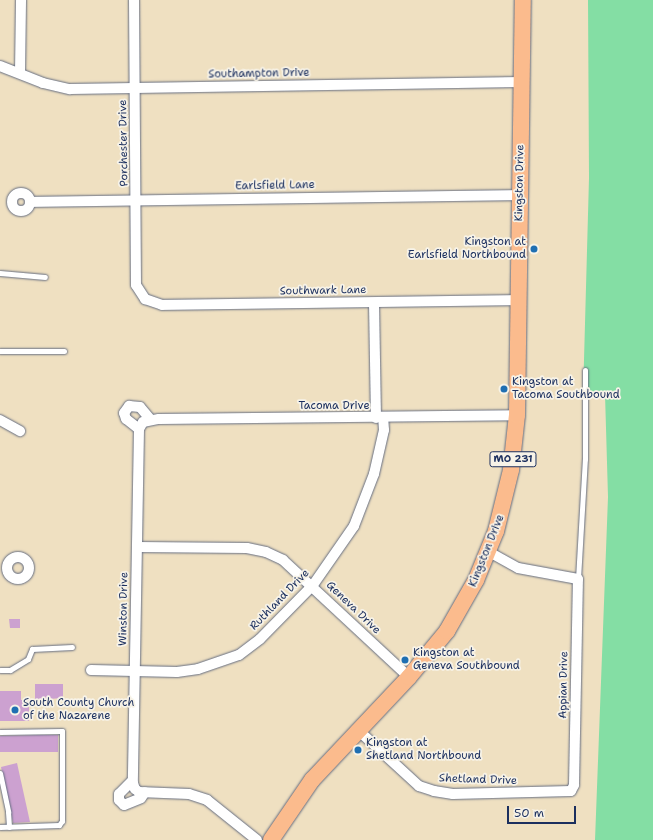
<!DOCTYPE html>
<html>
<head>
<meta charset="utf-8">
<style>
	body { margin:0 }
	#map { position:relative; width:653px; height:840px; overflow:hidden; background:#efe0c1; font-family:"Shantell Sans",sans-serif }
	div>[style] { position:absolute }
	[style*='--x'] { left:calc(var(--x)*1px); top:calc(var(--y)*1px); width:calc(var(--w)*1px); rotate:calc(var(--a)*1deg) }
	.green>* { inset:0; background:#84dea4 }
	.building>* { inset:0; background:#cca1d0 }
	.roads { filter:drop-shadow(0 0 1px #656d81) drop-shadow(0 0 1px #656d81) }
	.service>* { height:5px; margin:-2.5px; padding:0 2.5px; transform-origin:2.5px; border-radius:2.5px; background:#fff }
	.minor>* { height:10px; margin:-5px; padding:0 5px; transform-origin:5px; border-radius:5px; background:#fff }
	.minor>.ring { margin:-5px; padding:0; box-sizing:content-box; background:none; border:10px solid #fff; border-radius:50% }
	.primary>* { height:16px; margin:-8px; padding:0 8px; transform-origin:8px; border-radius:8px; background:#fbbb8d }
	.dots>* { width:11px; height:11px; translate:-50% -50%; box-sizing:border-box; border:2px solid #f7f3e8; border-radius:50% }
	span { translate:-50% -50%; white-space:nowrap; text-align:center; line-height:1.15; -webkit-text-stroke:3.5px #f7f3e8; paint-order:stroke }
	.shield-label span { padding:1px 3px; background:#f7f3e8; border:1px solid; border-radius:3px; -webkit-text-stroke-width:0 }
	.shield-label { font-size:10px; color:#1b2f5e; font-weight:700 }
	.street-label { font-size:11px; color:#1b2f5e }
	.poi-label { font-size:11px; color:#1b2f5e }
	.right { translate:-100% -50%; text-align:right }
	.left { translate:0 -50%; text-align:left }
	.scale { position:absolute; left:507px; top:806px; width:69px; height:18px; box-sizing:border-box; border:2px solid #1b2f5e; border-top:0; padding-left:5px; font-size:12px; line-height:14px; white-space:nowrap; color:#1b2f5e; -webkit-text-stroke:3px #f7f3e8; paint-order:stroke }
</style>
</head>
<body>
<div id="map">
	<div class="green">
		<i style="clip-path:polygon(588px 0,653px 0,653px 840px,595px 840px,608px 497px,605px 394px,583px 396px,589px 178px)"></i>
	</div>
	<div class="building">
		<i style="clip-path:polygon(9px 619px,20px 619px,20px 628px,10px 628px)"></i>
		<i style="clip-path:polygon(35px 684px,63px 684px,63px 698px,35px 700px)"></i>
		<i style="clip-path:polygon(0 691px,21px 691px,21px 700px,29px 700px,29px 721px,0 721px)"></i>
		<i style="clip-path:polygon(39px 735px,58px 735px,58px 752px,0 752px,0 736px)"></i>
		<i style="clip-path:polygon(17px 763px,30px 822px,13px 823px,1px 767px)"></i>
	</div>
	<div class="roads">
		<div class="service">
			<i style="--x:0;--y:273;--w:45;--a:5.1"></i>
			<i style="--x:0;--y:351;--w:64;--a:0"></i>
			<i style="--x:578;--y:579;--w:120;--a:-86.7"></i>
			<i style="--x:585;--y:459;--w:89;--a:-90"></i>
			<i style="--x:0;--y:670;--w:10;--a:0"></i>
			<i style="--x:10;--y:670;--w:21;--a:-31"></i>
			<i style="--x:28;--y:659;--w:11;--a:-68"></i>
			<i style="--x:32;--y:649;--w:40;--a:-2.9"></i>
			<i style="--x:0;--y:732;--w:62;--a:-0.9"></i>
			<i style="--x:62;--y:731;--w:90;--a:90"></i>
			<i style="--x:62;--y:821;--w:5;--a:127"></i>
			<i style="--x:59;--y:825;--w:59;--a:178.1"></i>
			<i style="--x:0;--y:773;--w:40;--a:78"></i>
			<i style="--x:8;--y:812;--w:15;--a:86"></i>
		</div>
		<div class="minor">
			<i style="--x:134;--y:0;--w:285;--a:89.6"></i>
			<i style="--x:136;--y:285;--w:17;--a:57"></i>
			<i style="--x:145;--y:299;--w:18;--a:19"></i>
			<i style="--x:162;--y:305;--w:357;--a:-0.8"></i>
			<i style="--x:0;--y:66;--w:46;--a:21.6"></i>
			<i style="--x:43;--y:83;--w:28;--a:13"></i>
			<i style="--x:70;--y:89;--w:452;--a:-0.9"></i>
			<i style="--x:20;--y:73;--w:73;--a:-89.2"></i>
			<i class="ring" style="left:12px;top:193px;width:8px;height:8px"></i>
			<i style="--x:30;--y:202;--w:490;--a:-0.8"></i>
			<i style="--x:374;--y:303;--w:115;--a:89"></i>
			<i style="--x:0;--y:420;--w:23;--a:29"></i>
			<i style="--x:139;--y:429;--w:354;--a:91"></i>
			<i style="--x:133;--y:783;--w:6;--a:72"></i>
			<i style="--x:135;--y:789;--w:5;--a:37"></i>
			<i style="--x:139;--y:792;--w:50;--a:2.3"></i>
			<i style="--x:189;--y:794;--w:19;--a:18"></i>
			<i style="--x:207;--y:800;--w:64;--a:38.7"></i>
			<i style="--x:139;--y:429;--w:8;--a:-60"></i>
			<i style="--x:143;--y:422;--w:16;--a:-11"></i>
			<i style="--x:159;--y:419;--w:358;--a:-0.6"></i>
			<i style="--x:139;--y:429;--w:16;--a:-142"></i>
			<i style="--x:126;--y:419;--w:6;--a:-108"></i>
			<i style="--x:124;--y:413;--w:9;--a:-54"></i>
			<i style="--x:129;--y:406;--w:11;--a:5"></i>
			<i style="--x:140;--y:407;--w:17;--a:50"></i>
			<i style="--x:137;--y:547;--w:110;--a:0.5"></i>
			<i style="--x:247;--y:548;--w:19;--a:12"></i>
			<i style="--x:266;--y:552;--w:19;--a:25"></i>
			<i style="--x:283;--y:560;--w:172;--a:42.9"></i>
			<i class="ring" style="left:7px;top:557px;width:12px;height:12px"></i>
			<i style="--x:91;--y:670;--w:86;--a:1.3"></i>
			<i style="--x:177;--y:672;--w:21;--a:-8"></i>
			<i style="--x:198;--y:669;--w:43;--a:-18.9"></i>
			<i style="--x:239;--y:655;--w:26;--a:-37"></i>
			<i style="--x:260;--y:639;--w:76;--a:-45.5"></i>
			<i style="--x:313;--y:585;--w:72;--a:-55.2"></i>
			<i style="--x:354;--y:526;--w:56;--a:-69"></i>
			<i style="--x:374;--y:474;--w:45;--a:-77.2"></i>
			<i style="--x:384;--y:430;--w:13;--a:-94"></i>
			<i style="--x:358;--y:730;--w:83;--a:42.6"></i>
			<i style="--x:419;--y:786;--w:16;--a:18"></i>
			<i style="--x:434;--y:791;--w:19;--a:9"></i>
			<i style="--x:453;--y:794;--w:118;--a:-1.5"></i>
			<i style="--x:571;--y:791;--w:7;--a:-63"></i>
			<i style="--x:574;--y:785;--w:206;--a:-88.9"></i>
			<i style="--x:578;--y:579;--w:61;--a:-169.6"></i>
			<i style="--x:518;--y:568;--w:33;--a:-151"></i>
			<i style="--x:132;--y:781;--w:18;--a:135"></i>
			<i style="--x:119;--y:794;--w:6;--a:90"></i>
			<i style="--x:119;--y:800;--w:7;--a:45"></i>
			<i style="--x:124;--y:805;--w:18;--a:-22"></i>
			<i style="--x:141;--y:798;--w:7;--a:-56"></i>
		</div>
		<div class="primary">
			<i style="--x:271;--y:840;--w:73;--a:-55.7"></i>
			<i style="--x:312;--y:780;--w:141;--a:-46.7"></i>
			<i style="--x:409;--y:677;--w:60;--a:-50.4"></i>
			<i style="--x:447;--y:631;--w:59;--a:-60.4"></i>
			<i style="--x:476;--y:580;--w:53;--a:-67.8"></i>
			<i style="--x:496;--y:531;--w:63;--a:-76.2"></i>
			<i style="--x:511;--y:470;--w:55;--a:-83.8"></i>
			<i style="--x:517;--y:415;--w:415;--a:-89.2"></i>
		</div>
	</div>
	<div class="dots">
		<i style="left:534px;top:249px;background:#1f6fb2"></i>
		<i style="left:504px;top:389px;background:#1f6fb2"></i>
		<i style="left:405px;top:660px;background:#1f6fb2"></i>
		<i style="left:15px;top:710px;background:#1f6fb2"></i>
		<i style="left:358px;top:750px;background:#1f6fb2"></i>
	</div>
	<div class="shield-label">
		<span style="left:513px;top:459px">MO 231</span>
	</div>
	<div class="street-label">
		<span style="left:259px;top:74px;rotate:-1deg">Southampton Drive</span>
		<span style="left:124px;top:143px;rotate:-91deg">Porchester Drive</span>
		<span style="left:520px;top:183px;rotate:-89deg">Kingston Drive</span>
		<span style="left:275px;top:186px;rotate:-1deg">Earlsfield Lane</span>
		<span style="left:323px;top:291px;rotate:-1deg">Southwark Lane</span>
		<span style="left:334px;top:406px">Tacoma Drive</span>
		<span style="left:487px;top:551px;rotate:-68deg">Kingston Drive</span>
		<span style="left:280px;top:600px;rotate:-46deg">Ruthland Drive</span>
		<span style="left:353px;top:608px;rotate:44deg">Geneva Drive</span>
		<span style="left:124px;top:609px;rotate:-89deg">Winston Drive</span>
		<span style="left:564px;top:685px;rotate:-89deg">Appian Drive</span>
		<span style="left:478px;top:780px;rotate:2deg">Shetland Drive</span>
	</div>
	<div class="poi-label">
		<span class="right" style="left:526px;top:249px">Kingston at<br>Earlsfield Northbound</span>
		<span class="left" style="left:512px;top:389px">Kingston at<br>Tacoma Southbound</span>
		<span class="left" style="left:413px;top:660px">Kingston at<br>Geneva Southbound</span>
		<span class="left" style="left:23px;top:710px">South County Church<br>of the Nazarene</span>
		<span class="left" style="left:366px;top:750px">Kingston at<br>Shetland Northbound</span>
	</div>
	<div class="scale">50 m</div>
</div>
</body>
</html>
